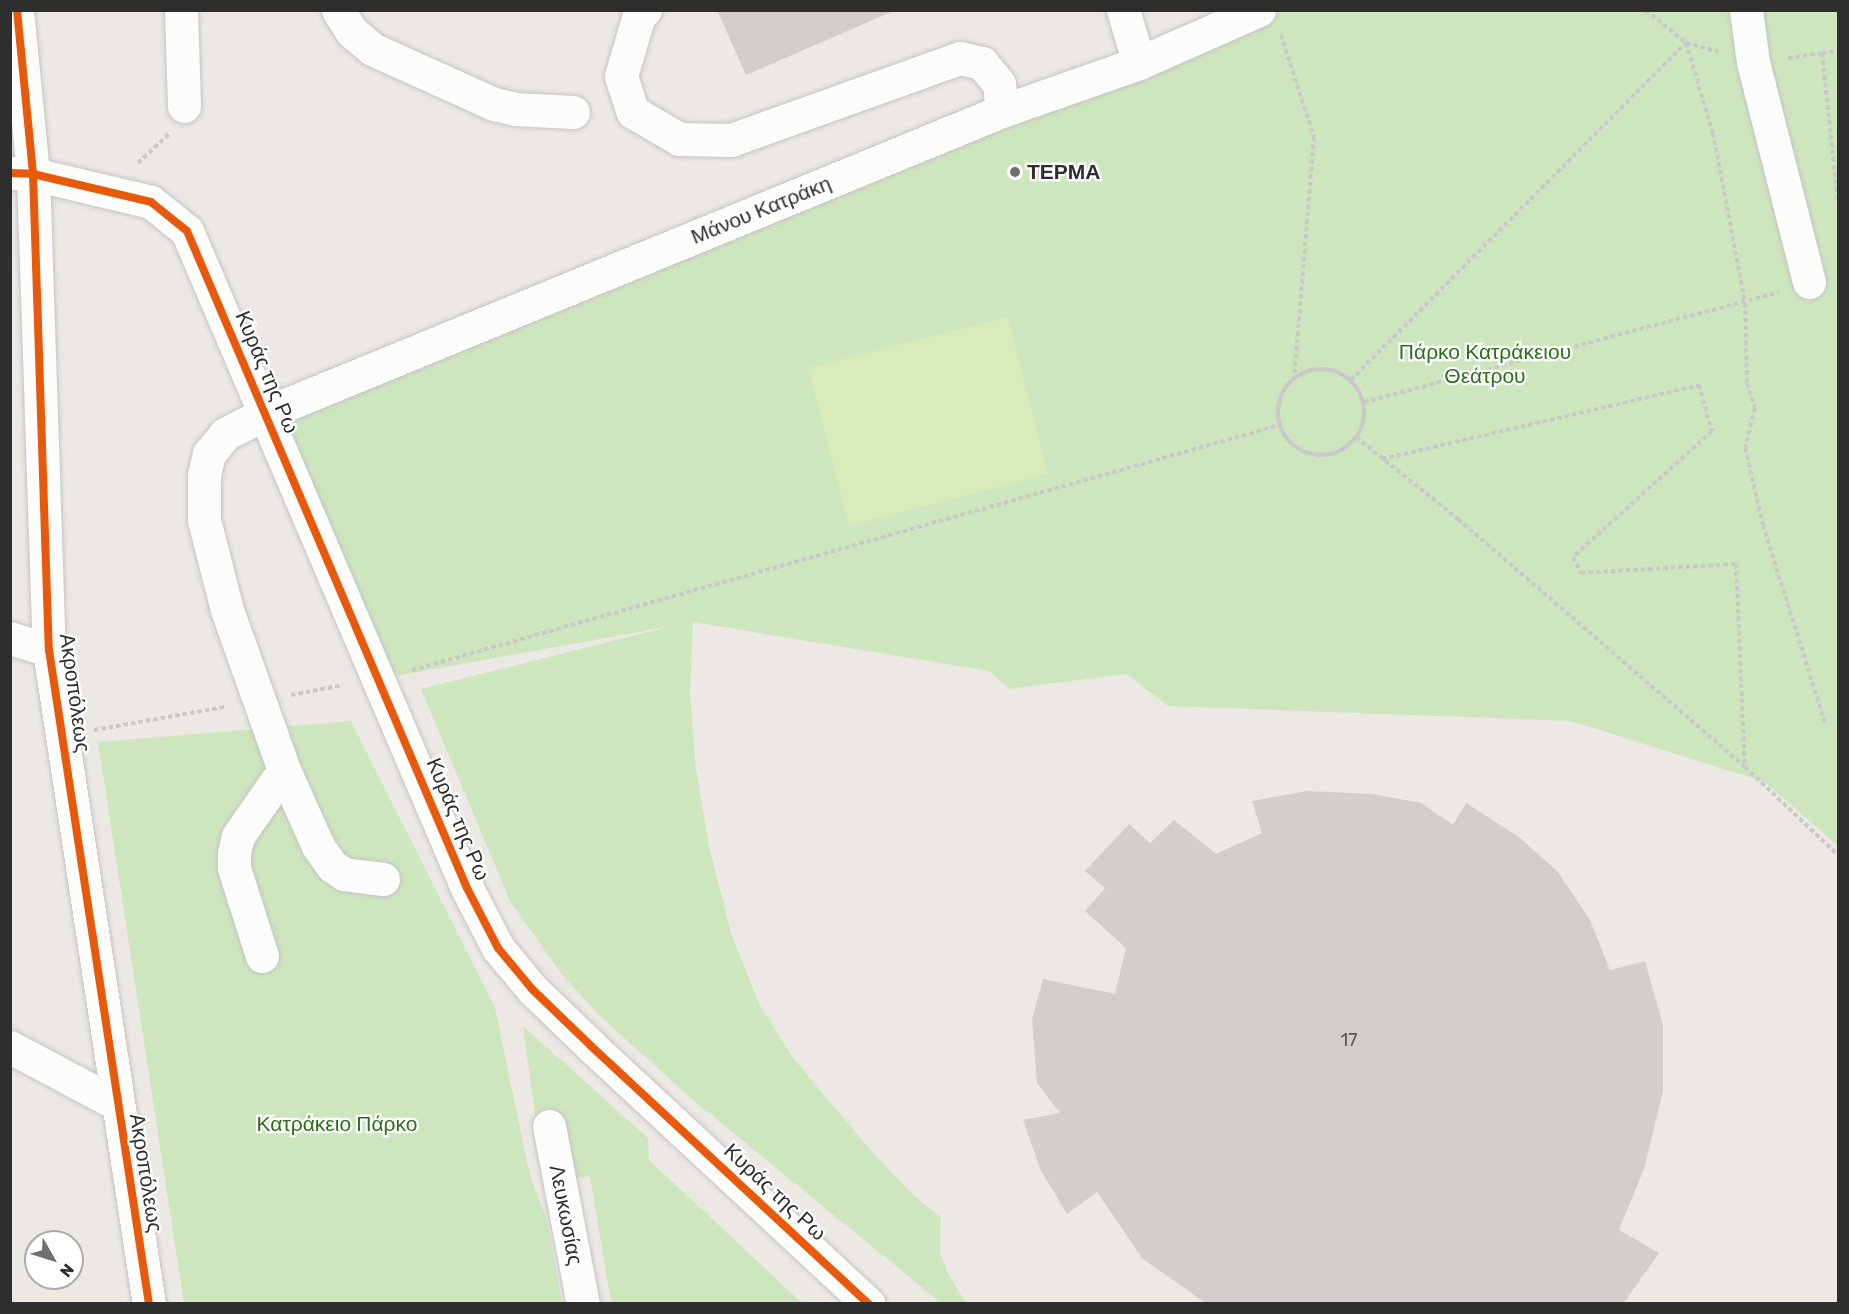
<!DOCTYPE html>
<html>
<head>
<meta charset="utf-8">
<style>
	body { margin:0 }
	#map { position:relative; width:1849px; height:1314px; overflow:hidden; background:#ece8e4; font-family:Rubik,sans-serif }
	div>[style] { position:absolute }
	[style*='--x'] { left:calc(var(--x)*1px); top:calc(var(--y)*1px); width:calc(var(--w)*1px); rotate:calc(var(--a)*1deg) }
	.green>* { inset:0; background:#cee6be }
	.pitch>* { inset:0; background:#d9eabb }
	.building>* { inset:0; background:#d1cecb }
	.path>* { height:4px; margin-top:-2px; transform-origin:0; background:repeating-linear-gradient(90deg,#c9c9c8 0 4.5px,transparent 0 7.5px) }
	.path>.ring { margin:-2px; padding:0; box-sizing:content-box; background:none; border:4px solid #c9c9c8; border-radius:50% }
	.roads { filter:drop-shadow(0 0 2px #c5c4c5) drop-shadow(0 0 2px #c5c4c5) }
	.minor>* { height:33px; margin:-16.5px; padding:0 16.5px; transform-origin:16.5px; border-radius:16.5px; background:#fcfcfb }
	.cycleway>* { height:8px; margin:-4px; padding:0 4px; transform-origin:4px; border-radius:4px; background:#e8590c }
	.dots>* { width:16px; height:16px; translate:-50% -50%; box-sizing:border-box; border:3px solid #fff; border-radius:50% }
	span { translate:-50% -50%; white-space:nowrap; text-align:center; line-height:1.15; -webkit-text-stroke:4.5px #fff; paint-order:stroke }
	.number-label { font-size:18px; color:#585857 }
	.number-label span { -webkit-text-stroke-width:0 }
	.poi-label { font-size:21px; color:#2e2e2e; font-weight:700 }
	.left { translate:0 -50%; text-align:left }
	.street-label { font-size:21px; color:#2e2e2e }
	.park-label { font-size:21px; color:#2c6e1b }
	.frame { position:absolute; inset:0; border:12px solid #2e2e2e; pointer-events:none }
	.north { position:absolute; left:24px; top:1230px; width:60px; height:60px; box-sizing:border-box; background:#fff; border:2px solid #ababab; border-radius:50%; rotate:129deg; font-size:16px; font-weight:700; line-height:24px; text-align:center; color:#2e2e2e }
	.north::after { content:''; display:block; margin:auto; width:21px; height:27px; background:#706f6e; clip-path:polygon(50% 0,100% 100%,50% 72%,0 100%) }
</style>
</head>
<body>
<div id="map">
	<div class="green">
		<i style="clip-path:polygon(1259px 11px,1838px 11px,1838px 846px,1765px 782px,1571px 721px,1168px 706px,1126px 674px,1009px 689px,989px 671px,693px 622px,690px 694px,696px 769px,709px 846px,732px 936px,759px 1004px,794px 1059px,867px 1146px,913px 1195px,941px 1217px,940px 1252px,948px 1274px,966px 1303px,941px 1303px,687px 1095px,598px 1014px,560px 972px,510px 901px,421px 689px,672px 626px,379px 679px,266px 413px)"></i>
		<i style="clip-path:polygon(351px 721px,495px 1008px,530px 1176px,547px 1220px,562px 1303px,184px 1303px,98px 742px)"></i>
		<i style="clip-path:polygon(523px 1026px,648px 1138px,649px 1160px,802px 1303px,611px 1303px,590px 1176px,544px 1182px)"></i>
	</div>
	<div class="pitch">
		<i style="clip-path:polygon(1008px 317px,1048px 474px,849px 526px,808px 368px)"></i>
	</div>
	<div class="building">
		<i style="clip-path:polygon(717px 10px,896px 10px,746px 75px)"></i>
		<i style="clip-path:polygon(1307px 791px,1372px 794px,1421px 803px,1453px 825px,1466px 803px,1519px 837px,1557px 871px,1590px 920px,1610px 970px,1645px 961px,1663px 1025px,1663px 1091px,1644px 1169px,1619px 1230px,1659px 1253px,1623px 1304px,1207px 1304px,1143px 1259px,1097px 1192px,1067px 1214px,1041px 1171px,1023px 1120px,1060px 1113px,1037px 1083px,1032px 1019px,1043px 979px,1115px 994px,1126px 948px,1085px 911px,1105px 888px,1085px 871px,1129px 824px,1150px 843px,1174px 820px,1216px 854px,1262px 833px,1252px 801px)"></i>
	</div>
	<div class="path">
		<i style="--x:1646;--y:10;--w:52;--a:39.5"></i>
		<i style="--x:1686;--y:43;--w:94;--a:73.3"></i>
		<i style="--x:1713;--y:133;--w:173;--a:79.3"></i>
		<i style="--x:1745;--y:303;--w:80;--a:88.6"></i>
		<i style="--x:1747;--y:383;--w:26;--a:72"></i>
		<i style="--x:1755;--y:408;--w:41;--a:104"></i>
		<i style="--x:1745;--y:448;--w:79;--a:76.8"></i>
		<i style="--x:1763;--y:525;--w:207;--a:72.6"></i>
		<i style="--x:1281;--y:35;--w:107;--a:72.1"></i>
		<i style="--x:1314;--y:137;--w:243;--a:94.7"></i>
		<i style="--x:1822;--y:53;--w:16;--a:-7"></i>
		<i style="--x:1788;--y:58;--w:34;--a:-8"></i>
		<i style="--x:1822;--y:53;--w:150;--a:83.9"></i>
		<i style="--x:138;--y:163;--w:42;--a:-43.1"></i>
		<i class="ring" style="left:1278px;top:369px;width:82px;height:82px"></i>
		<i style="--x:1351;--y:380;--w:475;--a:-45.2"></i>
		<i style="--x:1686;--y:43;--w:34;--a:15"></i>
		<i style="--x:1364;--y:402;--w:429;--a:-14.8"></i>
		<i style="--x:1356;--y:437;--w:131;--a:38.8"></i>
		<i style="--x:1458;--y:519;--w:379;--a:40.8"></i>
		<i style="--x:1745;--y:767;--w:128;--a:43.4"></i>
		<i style="--x:1382;--y:459;--w:326;--a:-13.1"></i>
		<i style="--x:1699;--y:385;--w:48;--a:74.2"></i>
		<i style="--x:1712;--y:431;--w:188;--a:137.8"></i>
		<i style="--x:1573;--y:557;--w:18;--a:63"></i>
		<i style="--x:1581;--y:573;--w:155;--a:-3.3"></i>
		<i style="--x:1736;--y:564;--w:203;--a:87.5"></i>
		<i style="--x:412;--y:670;--w:902;--a:-15.76"></i>
		<i style="--x:291;--y:695;--w:53;--a:-10.9"></i>
		<i style="--x:94;--y:730;--w:133;--a:-10"></i>
	</div>
	<div class="roads">
		<div class="minor">
			<i style="--x:17;--y:10;--w:165;--a:84.4"></i>
			<i style="--x:33;--y:174;--w:476;--a:88.1"></i>
			<i style="--x:49;--y:650;--w:662;--a:81.31"></i>
			<i style="--x:181;--y:10;--w:96;--a:88.2"></i>
			<i style="--x:338;--y:10;--w:26;--a:58"></i>
			<i style="--x:352;--y:32;--w:26;--a:40"></i>
			<i style="--x:372;--y:49;--w:134;--a:24.3"></i>
			<i style="--x:494;--y:104;--w:22;--a:13"></i>
			<i style="--x:515;--y:109;--w:58;--a:3"></i>
			<i style="--x:645;--y:10;--w:8;--a:140"></i>
			<i style="--x:639;--y:15;--w:64;--a:106.4"></i>
			<i style="--x:621;--y:76;--w:38;--a:72"></i>
			<i style="--x:633;--y:112;--w:53;--a:30.4"></i>
			<i style="--x:679;--y:139;--w:52;--a:1.1"></i>
			<i style="--x:731;--y:140;--w:243;--a:-19.7"></i>
			<i style="--x:960;--y:58;--w:23;--a:13"></i>
			<i style="--x:982;--y:63;--w:27;--a:51"></i>
			<i style="--x:999;--y:84;--w:27;--a:84"></i>
			<i style="--x:1123;--y:10;--w:55;--a:73.2"></i>
			<i style="--x:1746;--y:10;--w:52;--a:82.3"></i>
			<i style="--x:1753;--y:62;--w:227;--a:75.7"></i>
			<i style="--x:10;--y:173;--w:23;--a:2"></i>
			<i style="--x:33;--y:174;--w:121;--a:13.3"></i>
			<i style="--x:151;--y:202;--w:46;--a:38.9"></i>
			<i style="--x:187;--y:231;--w:714;--a:66.92"></i>
			<i style="--x:467;--y:888;--w:68;--a:62.7"></i>
			<i style="--x:498;--y:948;--w:53;--a:50.3"></i>
			<i style="--x:532;--y:989;--w:82;--a:44"></i>
			<i style="--x:591;--y:1046;--w:379;--a:42.9"></i>
			<i style="--x:10;--y:638;--w:41;--a:17.1"></i>
			<i style="--x:383;--y:879;--w:39;--a:-173"></i>
			<i style="--x:344;--y:874;--w:14;--a:-146"></i>
			<i style="--x:332;--y:866;--w:24;--a:-125"></i>
			<i style="--x:318;--y:846;--w:83;--a:-114.1"></i>
			<i style="--x:284;--y:770;--w:170;--a:-109.6"></i>
			<i style="--x:227;--y:610;--w:93;--a:-104.3"></i>
			<i style="--x:204;--y:520;--w:45;--a:-90"></i>
			<i style="--x:204;--y:475;--w:22;--a:-77"></i>
			<i style="--x:209;--y:454;--w:26;--a:-51"></i>
			<i style="--x:225;--y:434;--w:46;--a:-27.1"></i>
			<i style="--x:266;--y:413;--w:796;--a:-22.31"></i>
			<i style="--x:1002;--y:111;--w:145;--a:-19.3"></i>
			<i style="--x:1139;--y:63;--w:131;--a:-23.8"></i>
			<i style="--x:262;--y:956;--w:92;--a:-107.7"></i>
			<i style="--x:234;--y:868;--w:15;--a:-90"></i>
			<i style="--x:234;--y:853;--w:17;--a:-77"></i>
			<i style="--x:238;--y:836;--w:80;--a:-55.1"></i>
			<i style="--x:10;--y:1047;--w:121;--a:28"></i>
			<i style="--x:549;--y:1126;--w:181;--a:79.2"></i>
		</div>
	</div>
	<div class="cycleway">
		<i style="--x:17;--y:10;--w:165;--a:84.4"></i>
		<i style="--x:33;--y:174;--w:476;--a:88.1"></i>
		<i style="--x:49;--y:650;--w:662;--a:81.31"></i>
		<i style="--x:10;--y:173;--w:23;--a:2"></i>
		<i style="--x:33;--y:174;--w:121;--a:13.3"></i>
		<i style="--x:151;--y:202;--w:46;--a:38.9"></i>
		<i style="--x:187;--y:231;--w:714;--a:66.92"></i>
		<i style="--x:467;--y:888;--w:68;--a:62.7"></i>
		<i style="--x:498;--y:948;--w:53;--a:50.3"></i>
		<i style="--x:532;--y:989;--w:82;--a:44"></i>
		<i style="--x:591;--y:1046;--w:379;--a:42.9"></i>
	</div>
	<div class="dots">
		<i style="left:1015px;top:172px;background:#706f6e"></i>
	</div>
	<div class="number-label">
		<span style="left:1349px;top:1040px">17</span>
	</div>
	<div class="poi-label">
		<span class="left" style="left:1027px;top:172px">ΤΕΡΜΑ</span>
	</div>
	<div class="street-label">
		<span style="left:761px;top:210px;rotate:-22deg">Μάνου Κατράκη</span>
		<span style="left:267px;top:372px;rotate:67deg">Κυράς της Ρω</span>
		<span style="left:75px;top:693px;rotate:82deg">Ακροπόλεως</span>
		<span style="left:458px;top:819px;rotate:67deg">Κυράς της Ρω</span>
		<span style="left:146px;top:1173px;rotate:81deg">Ακροπόλεως</span>
		<span style="left:775px;top:1192px;rotate:43deg">Κυράς της Ρω</span>
		<span style="left:566px;top:1215px;rotate:79deg">Λευκωσίας</span>
	</div>
	<div class="park-label">
		<span style="left:1485px;top:364px">Πάρκο Κατράκειου<br>Θεάτρου</span>
		<span style="left:337px;top:1124px">Κατράκειο Πάρκο</span>
	</div>
	<div class="frame"></div>
	<div class="north">N</div>
</div>
</body>
</html>
